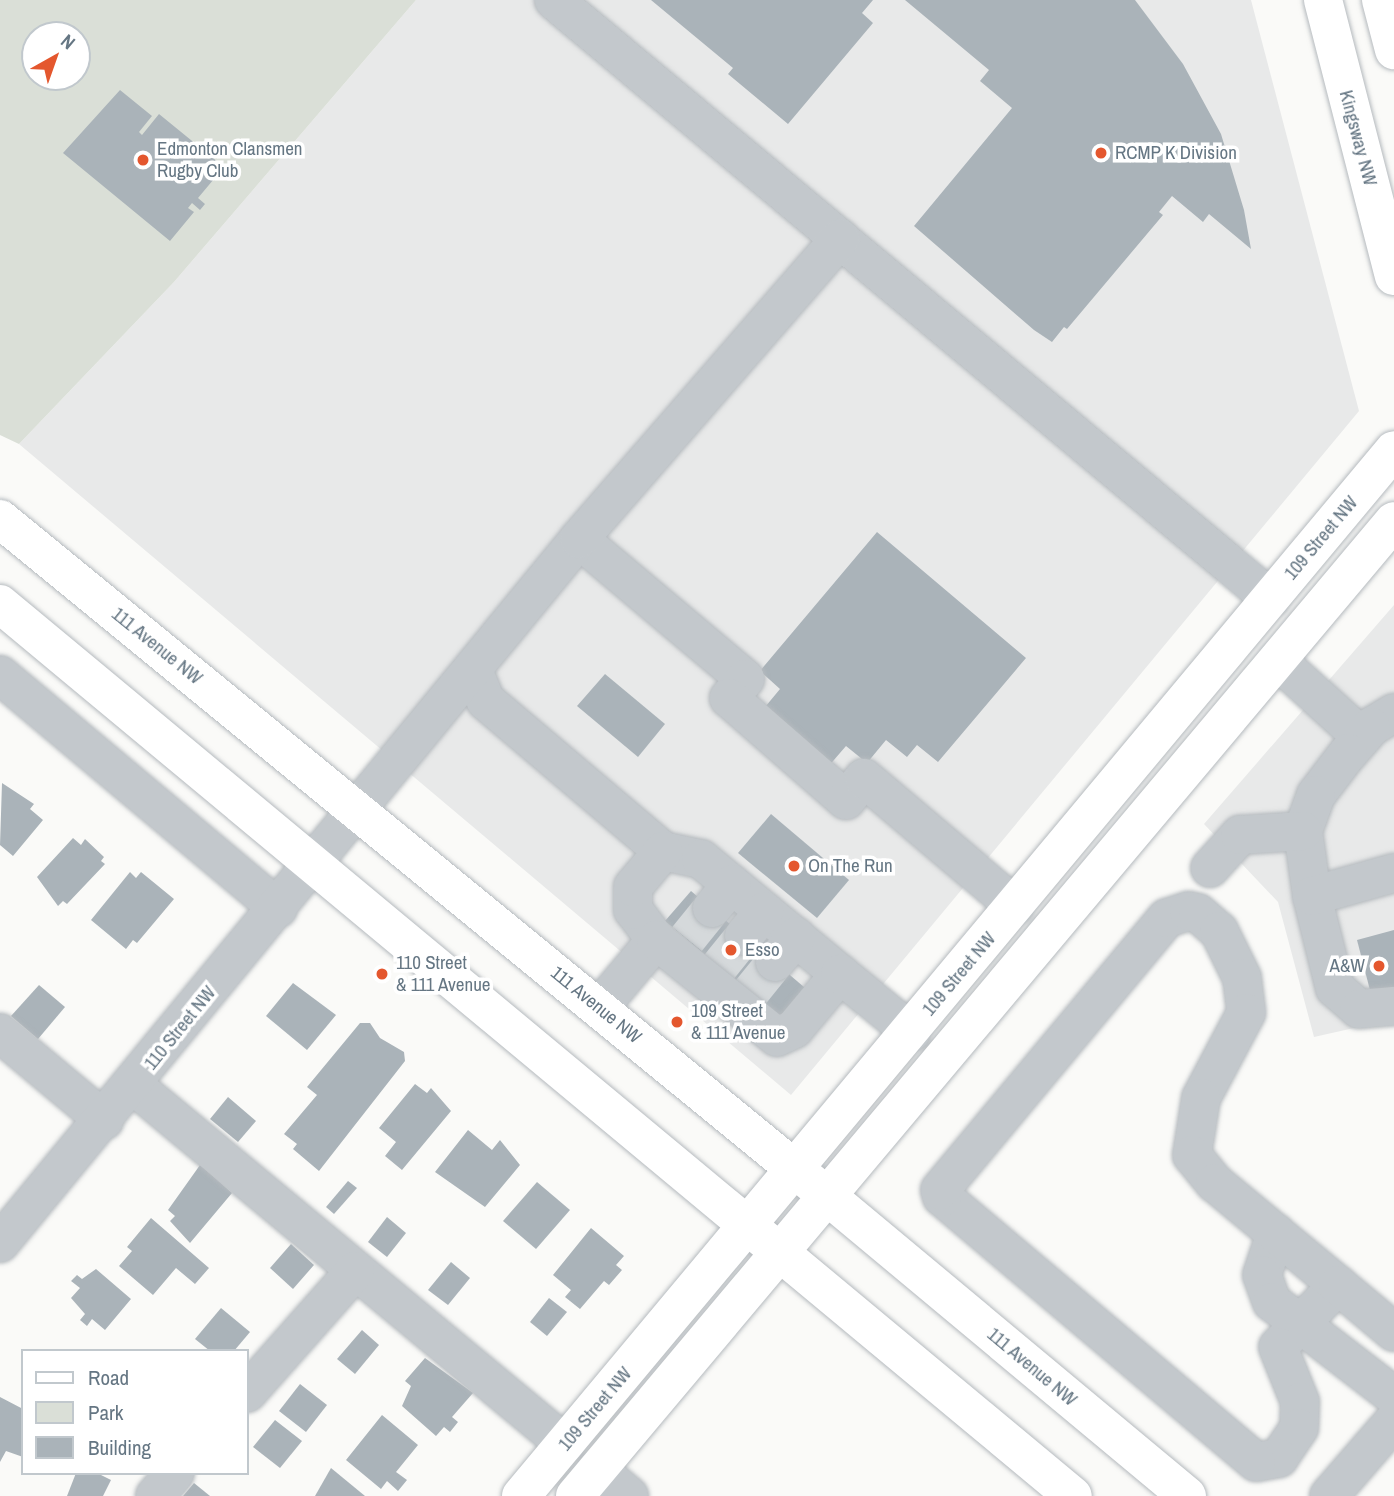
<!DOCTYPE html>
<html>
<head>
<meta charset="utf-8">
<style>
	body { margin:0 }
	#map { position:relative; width:1394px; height:1496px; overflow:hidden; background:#fafaf8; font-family:"Archivo Narrow",sans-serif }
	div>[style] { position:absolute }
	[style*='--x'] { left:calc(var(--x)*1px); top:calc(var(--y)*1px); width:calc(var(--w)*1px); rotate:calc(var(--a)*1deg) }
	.built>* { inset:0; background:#e8e9e9 }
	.green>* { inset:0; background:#dadfd7 }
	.building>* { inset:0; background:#aab3b9 }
	.minor-tunnel>* { height:38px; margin-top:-19px; transform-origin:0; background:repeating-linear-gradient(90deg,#d5d9db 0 38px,transparent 0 57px) }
	.roads { filter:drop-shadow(0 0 2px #b5babe) drop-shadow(0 0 2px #b5babe) }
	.minor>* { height:38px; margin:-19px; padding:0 19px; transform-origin:19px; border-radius:19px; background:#c3c8cc }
	.major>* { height:38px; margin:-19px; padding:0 19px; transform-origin:19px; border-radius:19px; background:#fff }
	.dots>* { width:19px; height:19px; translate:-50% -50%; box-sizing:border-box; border:4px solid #fff; border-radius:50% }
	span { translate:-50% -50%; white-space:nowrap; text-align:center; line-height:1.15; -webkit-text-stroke:7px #fff; paint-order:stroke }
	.street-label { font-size:19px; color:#657683 }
	.poi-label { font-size:19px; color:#657683 }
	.left { translate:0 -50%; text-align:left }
	.right { translate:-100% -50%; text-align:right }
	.legend { position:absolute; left:21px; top:1349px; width:228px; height:126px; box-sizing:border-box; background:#fff; border:2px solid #c1c8cd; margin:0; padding:9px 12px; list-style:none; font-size:21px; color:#657683 }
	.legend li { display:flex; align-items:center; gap:14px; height:35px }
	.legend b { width:35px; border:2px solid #c1c8cd }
	.north { position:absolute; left:21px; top:21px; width:70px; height:70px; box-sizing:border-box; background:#fff; border:2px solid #c1c8cd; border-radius:50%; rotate:40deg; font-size:19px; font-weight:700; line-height:28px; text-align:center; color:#657683 }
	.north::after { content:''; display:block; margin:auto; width:24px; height:32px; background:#e4572e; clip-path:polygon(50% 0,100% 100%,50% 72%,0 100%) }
</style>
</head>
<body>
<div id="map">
	<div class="built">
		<i style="clip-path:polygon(416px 0,1251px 0,1359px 411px,791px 1095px,19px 444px,174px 282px)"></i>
		<i style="clip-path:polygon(1394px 605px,1394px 1019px,1314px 1037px,1278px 902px,1204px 824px)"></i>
	</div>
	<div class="green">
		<i style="clip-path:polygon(evenodd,0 0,416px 0,174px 282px,19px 444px,0 435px,0 0,35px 35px,77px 35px,77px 77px,35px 77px,35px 35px)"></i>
	</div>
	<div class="building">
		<i style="clip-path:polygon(651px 0,873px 0,862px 13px,873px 23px,788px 124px,728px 74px,733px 68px)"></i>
		<i style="clip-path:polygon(905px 0,1135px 0,1183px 64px,1221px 134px,1244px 210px,1251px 249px,1209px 214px,1203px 222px,1172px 196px,1159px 212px,1163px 215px,1067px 329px,1064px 327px,1052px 342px,1034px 330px,914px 226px,1012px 108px,980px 81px,989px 70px)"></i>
		<i style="clip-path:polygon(120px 90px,152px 116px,139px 132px,142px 135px,159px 114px,224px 167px,198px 198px,205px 204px,200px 210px,192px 203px,188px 208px,194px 212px,170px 241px,63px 153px)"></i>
		<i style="clip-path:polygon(877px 532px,1026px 658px,938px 762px,917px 745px,907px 757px,886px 740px,867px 763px,846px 746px,827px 768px,761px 712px,780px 689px,760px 671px)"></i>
		<i style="clip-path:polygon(605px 674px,665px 724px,638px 757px,577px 706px)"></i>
		<i style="clip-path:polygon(2px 783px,34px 804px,30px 809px,43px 820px,13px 856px,0 845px)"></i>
		<i style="clip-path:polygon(771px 814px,849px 880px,817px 918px,738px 853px)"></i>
		<i style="clip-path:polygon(73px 838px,81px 845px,85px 839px,104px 857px,101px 861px,105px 864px,67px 904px,63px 901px,58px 906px,37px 877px)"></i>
		<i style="clip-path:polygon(130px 872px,136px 878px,141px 872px,174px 899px,137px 943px,133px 940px,126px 949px,91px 920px)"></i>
		<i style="clip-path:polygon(691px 891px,811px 993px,786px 1023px,665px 921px)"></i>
		<i style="clip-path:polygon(1394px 930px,1394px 993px,1372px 998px,1357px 940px)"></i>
		<i style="clip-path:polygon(293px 983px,336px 1015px,307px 1050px,266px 1016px)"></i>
		<i style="clip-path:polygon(39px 985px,65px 1007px,38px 1039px,11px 1016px)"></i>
		<i style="clip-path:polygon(360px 1023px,370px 1023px,380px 1038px,404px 1052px,405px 1061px,319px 1171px,293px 1149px,297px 1144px,284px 1134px,317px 1095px,307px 1087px)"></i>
		<i style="clip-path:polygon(415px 1084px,427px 1093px,431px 1088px,451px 1111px,402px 1170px,385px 1156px,396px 1142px,379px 1128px)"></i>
		<i style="clip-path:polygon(228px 1097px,256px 1121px,238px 1142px,210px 1119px)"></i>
		<i style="clip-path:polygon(468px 1130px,492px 1150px,500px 1140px,520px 1165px,485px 1207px,435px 1172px)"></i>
		<i style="clip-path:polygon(200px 1165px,232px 1193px,190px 1243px,170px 1221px,175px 1216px,168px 1210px)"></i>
		<i style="clip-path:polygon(348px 1181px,357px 1188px,334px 1214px,326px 1207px)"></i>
		<i style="clip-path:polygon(537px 1182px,570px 1210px,536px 1249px,503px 1221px)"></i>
		<i style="clip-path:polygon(387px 1217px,406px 1233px,387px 1257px,368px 1242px)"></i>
		<i style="clip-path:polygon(151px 1218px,209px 1268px,195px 1284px,176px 1268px,153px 1295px,119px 1266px,132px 1251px,127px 1247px)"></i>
		<i style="clip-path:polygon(591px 1228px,624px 1256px,616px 1265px,622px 1270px,609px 1285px,604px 1281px,580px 1309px,565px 1297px,571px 1290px,553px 1275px)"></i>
		<i style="clip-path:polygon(291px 1244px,314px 1265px,293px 1289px,270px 1268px)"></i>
		<i style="clip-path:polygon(451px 1262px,470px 1278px,448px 1305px,428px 1290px)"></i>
		<i style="clip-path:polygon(96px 1269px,131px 1299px,105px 1330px,92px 1319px,87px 1326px,80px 1320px,85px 1314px,71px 1298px,80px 1288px,71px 1281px,77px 1275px,82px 1279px)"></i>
		<i style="clip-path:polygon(549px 1298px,567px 1312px,547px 1336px,530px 1322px)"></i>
		<i style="clip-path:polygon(221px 1308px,250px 1332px,234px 1351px,210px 1351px,195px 1339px)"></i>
		<i style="clip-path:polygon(362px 1330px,379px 1345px,355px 1374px,337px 1359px)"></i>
		<i style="clip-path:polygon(425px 1358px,473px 1393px,452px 1417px,458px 1422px,450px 1432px,444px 1427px,436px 1436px,402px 1406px,411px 1386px,405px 1381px)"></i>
		<i style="clip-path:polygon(300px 1384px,327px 1405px,306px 1432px,279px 1411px)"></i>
		<i style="clip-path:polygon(0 1397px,23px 1409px,23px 1457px,6px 1451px,0 1462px)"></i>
		<i style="clip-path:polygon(382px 1415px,418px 1445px,396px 1472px,407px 1480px,398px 1491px,387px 1481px,381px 1489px,346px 1460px)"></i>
		<i style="clip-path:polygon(275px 1420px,302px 1441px,280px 1468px,253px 1447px)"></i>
		<i style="clip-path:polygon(331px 1468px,365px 1496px,315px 1496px)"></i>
		<i style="clip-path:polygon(76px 1473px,97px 1473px,111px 1480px,103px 1496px,67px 1496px)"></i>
		<i style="clip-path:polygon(194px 1483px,210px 1496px,183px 1496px)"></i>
	</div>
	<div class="minor-tunnel">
		<i style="--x:687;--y:939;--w:40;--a:-51"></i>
		<i style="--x:719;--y:967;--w:40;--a:-51"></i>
		<i style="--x:750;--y:993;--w:40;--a:-51"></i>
	</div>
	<div class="roads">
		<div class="minor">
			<i style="--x:554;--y:0;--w:934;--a:39.88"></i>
			<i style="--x:579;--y:539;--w:217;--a:40.1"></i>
			<i style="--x:745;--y:679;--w:25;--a:130"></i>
			<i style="--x:729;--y:698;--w:155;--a:41.1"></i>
			<i style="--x:846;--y:800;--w:28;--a:-51"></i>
			<i style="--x:864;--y:778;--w:198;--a:40.3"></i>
			<i style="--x:1277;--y:660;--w:115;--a:42.2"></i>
			<i style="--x:474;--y:672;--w:31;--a:68"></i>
			<i style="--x:486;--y:701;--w:232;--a:40.3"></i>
			<i style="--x:663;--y:851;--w:39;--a:12"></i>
			<i style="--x:701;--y:859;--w:180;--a:39.6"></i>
			<i style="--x:0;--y:675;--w:363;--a:40"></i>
			<i style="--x:1394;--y:713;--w:27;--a:149"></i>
			<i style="--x:1371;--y:727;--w:35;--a:131"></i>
			<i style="--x:1348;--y:753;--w:53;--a:127.3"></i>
			<i style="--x:1316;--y:795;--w:38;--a:110"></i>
			<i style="--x:1303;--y:831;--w:66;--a:82.1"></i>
			<i style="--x:1312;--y:896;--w:95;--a:76"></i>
			<i style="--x:1335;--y:988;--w:32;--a:41"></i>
			<i style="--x:1359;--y:1009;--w:35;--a:-5"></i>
			<i style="--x:1210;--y:868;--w:45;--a:-47.7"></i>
			<i style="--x:1240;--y:835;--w:63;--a:-3.6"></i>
			<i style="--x:1312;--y:896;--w:85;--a:-15.7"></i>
			<i style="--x:712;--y:908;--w:31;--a:-50"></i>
			<i style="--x:744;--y:936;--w:32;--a:-51"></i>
			<i style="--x:656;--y:940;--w:38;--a:-127"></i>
			<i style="--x:633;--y:910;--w:23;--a:-90"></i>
			<i style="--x:633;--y:887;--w:47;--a:-50.2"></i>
			<i style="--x:775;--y:962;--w:33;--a:-50"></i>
			<i style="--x:599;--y:1008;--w:89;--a:-50"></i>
			<i style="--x:656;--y:940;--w:155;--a:38.7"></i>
			<i style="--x:777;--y:1037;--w:19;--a:-25"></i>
			<i style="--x:794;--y:1029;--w:72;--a:-50.1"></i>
			<i style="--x:840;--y:974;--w:92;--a:39.2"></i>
			<i style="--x:0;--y:1033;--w:136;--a:39.9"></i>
			<i style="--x:133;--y:1085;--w:562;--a:39.73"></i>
			<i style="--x:1276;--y:1233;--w:44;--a:108.4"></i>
			<i style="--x:1262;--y:1275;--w:29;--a:70"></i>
			<i style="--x:1272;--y:1302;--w:154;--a:37.6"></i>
			<i style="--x:0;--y:1243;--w:912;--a:-50.56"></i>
			<i style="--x:579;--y:539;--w:398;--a:-49"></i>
			<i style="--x:1338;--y:1285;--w:86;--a:134.1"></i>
			<i style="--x:1278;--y:1347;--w:59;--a:68.2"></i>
			<i style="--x:1300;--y:1402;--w:26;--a:92"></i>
			<i style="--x:1299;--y:1428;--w:36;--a:124"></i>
			<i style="--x:1279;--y:1458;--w:23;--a:170"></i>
			<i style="--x:1256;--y:1462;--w:411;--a:-139.8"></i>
			<i style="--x:942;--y:1197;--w:7;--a:-106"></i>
			<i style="--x:940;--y:1190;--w:354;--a:-50.2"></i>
			<i style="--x:1167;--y:918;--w:23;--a:-18"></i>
			<i style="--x:1189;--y:911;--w:9;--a:13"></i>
			<i style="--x:1198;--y:913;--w:28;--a:41"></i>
			<i style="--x:1219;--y:931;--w:52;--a:63.9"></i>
			<i style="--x:1242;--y:978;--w:35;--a:83"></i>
			<i style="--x:1246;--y:1013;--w:96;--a:117.9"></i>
			<i style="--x:1201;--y:1098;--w:58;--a:99"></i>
			<i style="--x:1192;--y:1155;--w:36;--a:51"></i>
			<i style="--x:1215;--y:1183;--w:160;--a:39.7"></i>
			<i style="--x:1338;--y:1285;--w:73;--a:40"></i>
			<i style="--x:247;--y:1393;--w:163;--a:-48.5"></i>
			<i style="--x:597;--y:1469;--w:42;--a:40.2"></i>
			<i style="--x:155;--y:1496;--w:30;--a:-49"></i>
			<i style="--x:1329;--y:1496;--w:99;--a:-49.1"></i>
		</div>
		<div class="major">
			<i style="--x:1323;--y:0;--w:285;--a:75.6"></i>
			<i style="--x:1381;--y:0;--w:52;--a:75.4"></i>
			<i style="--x:0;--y:519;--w:1028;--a:39.28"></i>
			<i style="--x:796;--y:1170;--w:509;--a:39.82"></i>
			<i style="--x:0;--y:604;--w:1395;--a:39.74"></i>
			<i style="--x:521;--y:1496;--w:1362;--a:-50.15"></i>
			<i style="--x:575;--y:1496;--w:1273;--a:-49.97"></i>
		</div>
	</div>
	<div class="dots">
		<i style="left:1101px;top:153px;background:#e4572e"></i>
		<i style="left:143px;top:160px;background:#e4572e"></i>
		<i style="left:794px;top:866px;background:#e4572e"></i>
		<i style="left:731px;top:950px;background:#e4572e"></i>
		<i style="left:1379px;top:966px;background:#e4572e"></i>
		<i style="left:382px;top:974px;background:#e4572e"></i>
		<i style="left:677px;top:1022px;background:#e4572e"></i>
	</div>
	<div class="street-label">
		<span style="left:1358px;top:138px;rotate:75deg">Kingsway NW</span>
		<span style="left:1321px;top:538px;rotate:-50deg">109 Street NW</span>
		<span style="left:157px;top:646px;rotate:39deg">111 Avenue NW</span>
		<span style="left:959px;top:974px;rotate:-50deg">109 Street NW</span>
		<span style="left:596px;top:1005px;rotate:39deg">111 Avenue NW</span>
		<span style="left:180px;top:1028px;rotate:-51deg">110 Street NW</span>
		<span style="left:1032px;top:1367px;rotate:40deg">111 Avenue NW</span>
		<span style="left:595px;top:1409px;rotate:-50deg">109 Street NW</span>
	</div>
	<div class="poi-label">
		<span class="left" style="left:157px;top:160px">Edmonton Clansmen<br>Rugby Club</span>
		<span class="left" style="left:1115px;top:153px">RCMP K Division</span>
		<span class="left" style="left:808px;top:866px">On The Run</span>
		<span class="left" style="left:745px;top:950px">Esso</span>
		<span class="left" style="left:396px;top:974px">110 Street<br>&amp; 111 Avenue</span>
		<span class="right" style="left:1365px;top:966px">A&amp;W</span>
		<span class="left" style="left:691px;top:1022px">109 Street<br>&amp; 111 Avenue</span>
	</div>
	<ul class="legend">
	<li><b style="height:9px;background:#fff"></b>Road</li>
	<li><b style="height:19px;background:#dadfd7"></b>Park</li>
	<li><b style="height:19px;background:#aab3b9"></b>Building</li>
	</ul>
	<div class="north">N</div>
</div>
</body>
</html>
